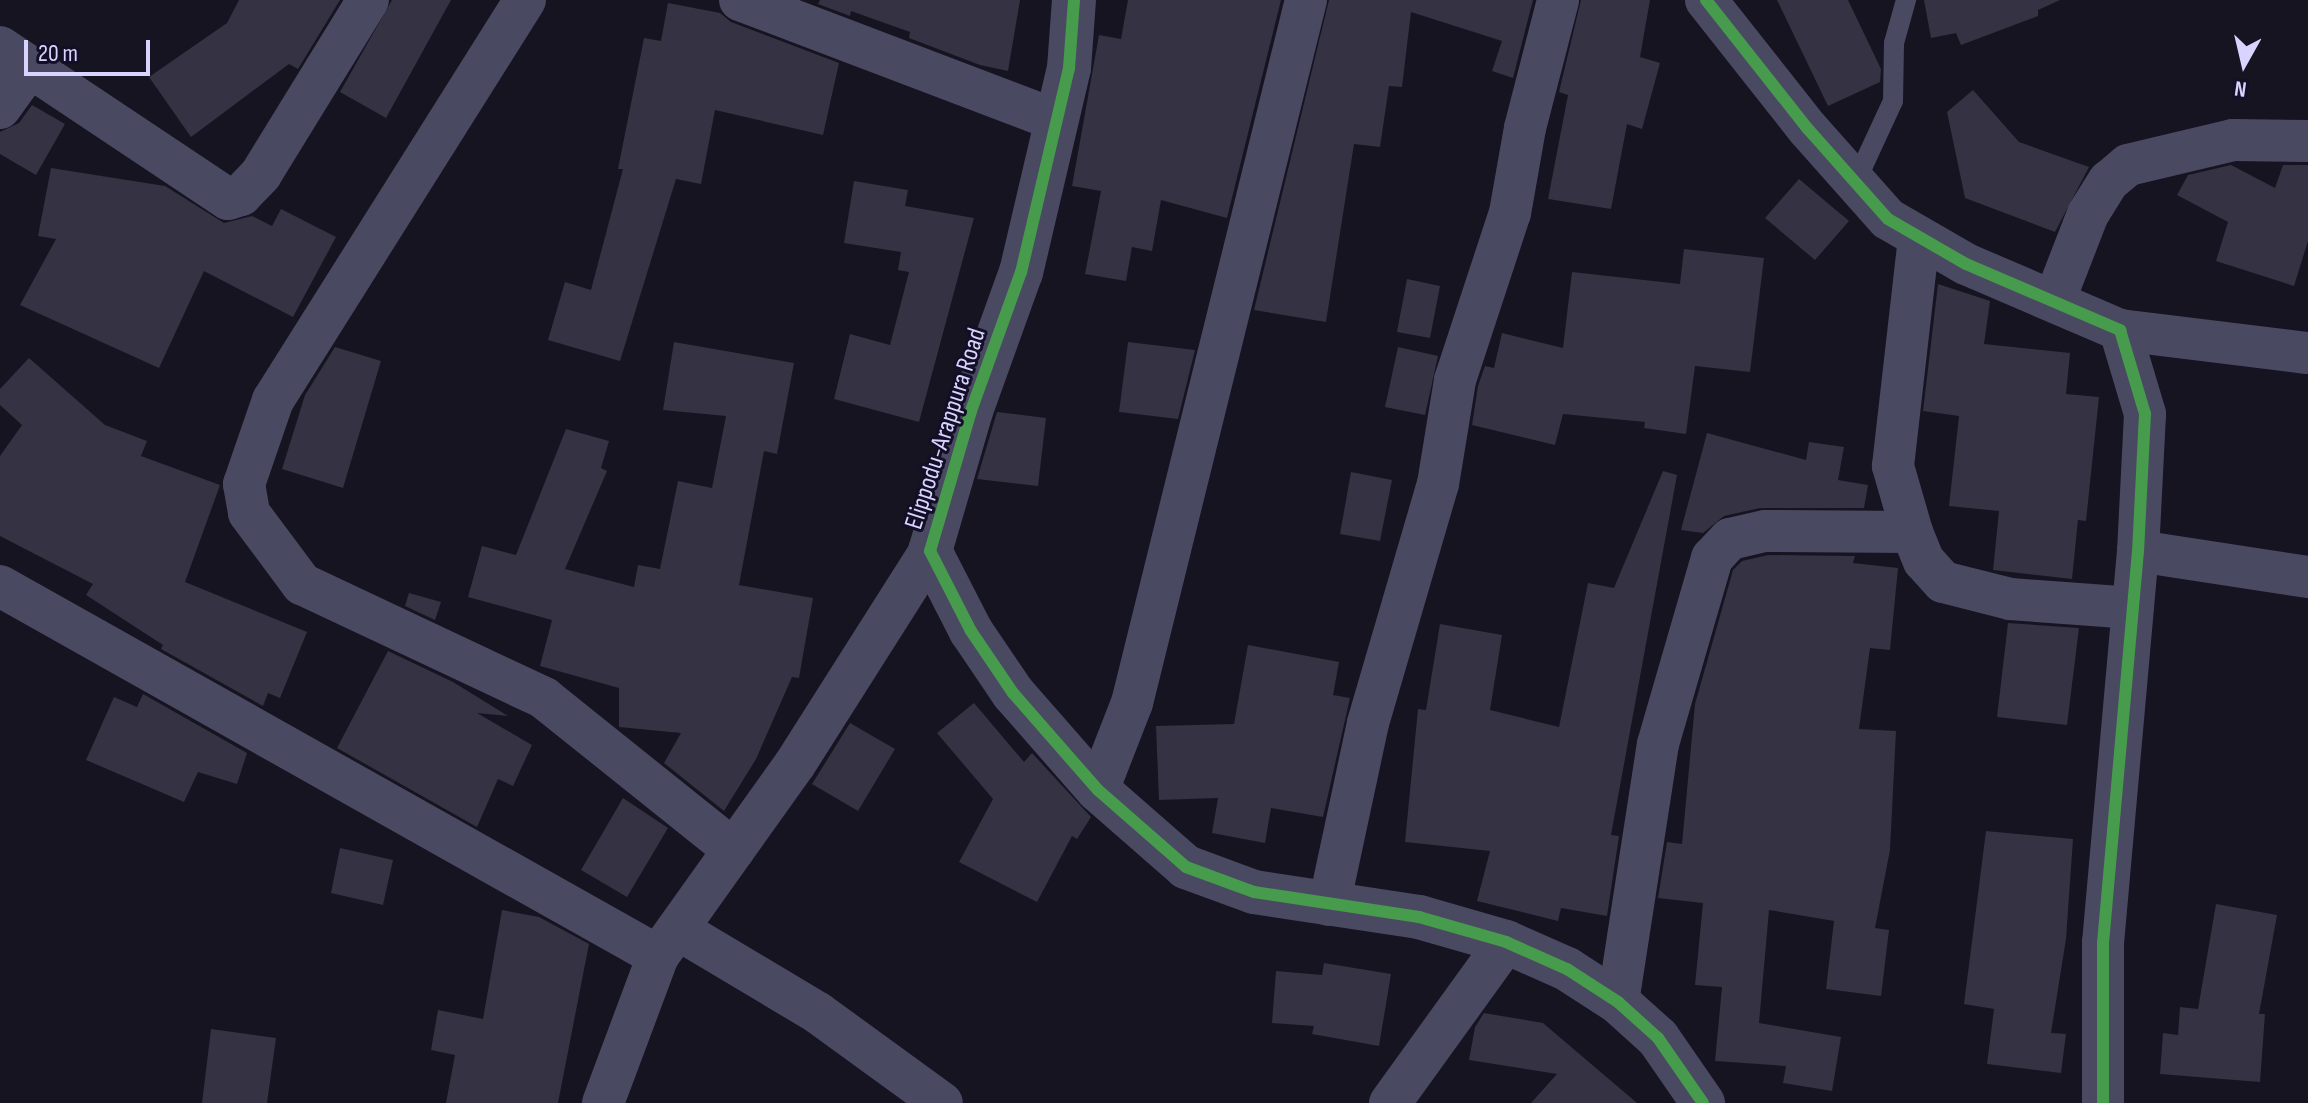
<!DOCTYPE html>
<html>
<head>
<meta charset="utf-8">
<style>
	body { margin:0 }
	#map { position:relative; width:2308px; height:1103px; overflow:hidden; background:#161421; font-family:"Sofia Sans Condensed",sans-serif }
	div>[style] { position:absolute }
	[style*='--x'] { left:calc(var(--x)*1px); top:calc(var(--y)*1px); width:calc(var(--w)*1px); rotate:calc(var(--a)*1deg) }
	.building>* { inset:0; background:#343243 }
	.service>* { height:20px; margin:-10px; padding:0 10px; transform-origin:10px; border-radius:10px; background:#4a4962 }
	.minor>* { height:42px; margin:-21px; padding:0 21px; transform-origin:21px; border-radius:21px; background:#4a4962 }
	.tertiary>* { height:44px; margin:-22px; padding:0 22px; transform-origin:22px; border-radius:22px; background:#4a4962 }
	.cycleway>* { height:12px; margin:-6px; padding:0 6px; transform-origin:6px; border-radius:6px; background:#469c4c }
	span { translate:-50% -50%; white-space:nowrap; text-align:center; line-height:1.15; -webkit-text-stroke:6px #130f26; paint-order:stroke }
	.street-label { font-size:26px; color:#d9d4ff }
	.north { position:absolute; left:2204px; top:24px; width:80px; height:80px; -webkit-text-stroke:6px #130f26; paint-order:stroke; rotate:188deg; font-size:22px; font-weight:700; line-height:32px; text-align:center; color:#d9d4ff }
	.north::after { content:''; display:block; margin:auto; width:28px; height:36px; background:#d9d4ff; clip-path:polygon(50% 0,100% 100%,50% 72%,0 100%) }
	.scale { position:absolute; left:24px; top:40px; width:126px; height:36px; box-sizing:border-box; border:4px solid #d9d4ff; border-top:0; padding-left:10px; font-size:24px; line-height:28px; white-space:nowrap; color:#d9d4ff; -webkit-text-stroke:6px #130f26; paint-order:stroke }
</style>
</head>
<body>
<div id="map">
	<div class="building">
		<i style="clip-path:polygon(239px 0,340px 0,298px 69px,289px 64px,191px 137px,149px 77px,227px 23px)"></i>
		<i style="clip-path:polygon(392px 0,451px 0,386px 118px,340px 92px)"></i>
		<i style="clip-path:polygon(820px 0,1020px 0,1008px 71px,980px 65px,909px 38px,910px 32px,851px 11px,850px 16px,818px 4px)"></i>
		<i style="clip-path:polygon(1128px 0,1281px 0,1227px 218px,1161px 200px,1152px 251px,1132px 247px,1126px 281px,1085px 274px,1101px 191px,1072px 186px,1099px 35px,1121px 39px)"></i>
		<i style="clip-path:polygon(1329px 0,1533px 0,1513px 78px,1492px 71px,1502px 41px,1411px 12px,1402px 87px,1389px 86px,1380px 147px,1354px 144px,1326px 322px,1254px 310px)"></i>
		<i style="clip-path:polygon(1581px 0,1650px 0,1640px 57px,1660px 63px,1642px 129px,1627px 124px,1611px 209px,1548px 199px,1568px 95px,1559px 92px)"></i>
		<i style="clip-path:polygon(1777px 0,1848px 0,1881px 69px,1880px 82px,1828px 106px)"></i>
		<i style="clip-path:polygon(1924px 0,2060px 0,2038px 10px,2038px 16px,1961px 45px,1956px 33px,1931px 38px)"></i>
		<i style="clip-path:polygon(668px 3px,720px 13px,731px 22px,839px 63px,823px 135px,715px 110px,701px 184px,676px 179px,620px 361px,548px 340px,565px 282px,591px 290px,623px 169px,618px 169px,644px 38px,661px 41px)"></i>
		<i style="clip-path:polygon(1973px 90px,2019px 142px,2089px 167px,2055px 232px,1965px 198px,1947px 112px)"></i>
		<i style="clip-path:polygon(32px 105px,65px 124px,36px 175px,0 154px,0 132px,19px 123px)"></i>
		<i style="clip-path:polygon(2231px 165px,2275px 188px,2283px 165px,2308px 165px,2308px 241px,2294px 286px,2216px 261px,2228px 222px,2177px 195px,2188px 175px)"></i>
		<i style="clip-path:polygon(51px 168px,165px 186px,224px 223px,252px 216px,272px 226px,281px 209px,336px 237px,293px 317px,204px 271px,159px 368px,20px 305px,56px 239px,38px 236px)"></i>
		<i style="clip-path:polygon(1799px 179px,1849px 221px,1815px 260px,1765px 218px)"></i>
		<i style="clip-path:polygon(854px 181px,908px 190px,905px 206px,974px 218px,919px 422px,834px 399px,850px 334px,890px 345px,909px 272px,898px 270px,901px 252px,844px 243px)"></i>
		<i style="clip-path:polygon(1684px 249px,1764px 258px,1750px 372px,1695px 366px,1686px 434px,1644px 428px,1645px 422px,1563px 414px,1555px 445px,1472px 425px,1478px 386px,1485px 366px,1494px 368px,1502px 333px,1563px 348px,1572px 272px,1680px 284px)"></i>
		<i style="clip-path:polygon(1407px 279px,1440px 286px,1430px 338px,1397px 332px)"></i>
		<i style="clip-path:polygon(1938px 284px,1990px 301px,1984px 344px,2070px 353px,2066px 394px,2099px 397px,2086px 521px,2078px 520px,2072px 579px,1993px 570px,1999px 511px,1949px 506px,1959px 416px,1923px 411px)"></i>
		<i style="clip-path:polygon(674px 342px,794px 363px,777px 454px,764px 451px,739px 585px,813px 598px,799px 678px,792px 677px,756px 759px,724px 811px,664px 763px,681px 733px,619px 727px,619px 688px,540px 666px,552px 620px,468px 597px,482px 546px,516px 555px,566px 429px,609px 441px,601px 468px,607px 471px,565px 569px,634px 587px,638px 565px,660px 569px,678px 481px,712px 488px,726px 416px,663px 410px)"></i>
		<i style="clip-path:polygon(1128px 342px,1195px 350px,1178px 419px,1119px 412px)"></i>
		<i style="clip-path:polygon(335px 347px,381px 361px,343px 488px,282px 469px,305px 395px)"></i>
		<i style="clip-path:polygon(1398px 347px,1438px 356px,1425px 415px,1385px 407px)"></i>
		<i style="clip-path:polygon(29px 358px,105px 425px,147px 441px,141px 456px,220px 485px,185px 582px,307px 632px,280px 698px,268px 693px,263px 706px,161px 649px,163px 645px,86px 595px,93px 584px,0 536px,0 456px,22px 425px,0 405px,0 389px)"></i>
		<i style="clip-path:polygon(997px 412px,1046px 418px,1038px 486px,977px 479px)"></i>
		<i style="clip-path:polygon(1707px 433px,1806px 460px,1809px 442px,1844px 447px,1838px 480px,1868px 485px,1864px 508px,1760px 508px,1724px 516px,1703px 533px,1681px 530px)"></i>
		<i style="clip-path:polygon(1663px 471px,1677px 475px,1611px 835px,1619px 836px,1607px 916px,1561px 908px,1558px 921px,1477px 901px,1490px 851px,1405px 842px,1418px 709px,1426px 710px,1440px 624px,1502px 635px,1490px 710px,1559px 727px,1588px 583px,1614px 588px)"></i>
		<i style="clip-path:polygon(1351px 472px,1392px 480px,1380px 541px,1340px 534px)"></i>
		<i style="clip-path:polygon(1768px 555px,1855px 556px,1853px 563px,1898px 568px,1890px 650px,1870px 648px,1859px 729px,1896px 731px,1890px 850px,1875px 928px,1889px 930px,1881px 996px,1826px 989px,1834px 921px,1769px 910px,1759px 1023px,1841px 1037px,1832px 1091px,1783px 1083px,1786px 1066px,1715px 1061px,1722px 987px,1695px 985px,1703px 903px,1658px 898px,1667px 842px,1682px 844px,1695px 704px,1733px 570px,1742px 561px)"></i>
		<i style="clip-path:polygon(409px 593px,441px 602px,435px 620px,405px 606px)"></i>
		<i style="clip-path:polygon(2008px 623px,2079px 628px,2067px 725px,1997px 717px)"></i>
		<i style="clip-path:polygon(1248px 645px,1339px 662px,1333px 695px,1350px 698px,1323px 817px,1271px 808px,1265px 843px,1212px 833px,1218px 798px,1159px 800px,1156px 726px,1234px 724px)"></i>
		<i style="clip-path:polygon(388px 651px,453px 682px,508px 716px,477px 713px,532px 745px,513px 786px,498px 779px,477px 827px,337px 748px)"></i>
		<i style="clip-path:polygon(143px 694px,247px 753px,237px 784px,198px 772px,184px 802px,86px 760px,114px 697px,137px 707px)"></i>
		<i style="clip-path:polygon(974px 703px,1024px 762px,1032px 753px,1091px 817px,1077px 839px,1072px 836px,1037px 902px,959px 862px,993px 799px,937px 733px)"></i>
		<i style="clip-path:polygon(850px 723px,895px 749px,858px 811px,812px 784px)"></i>
		<i style="clip-path:polygon(623px 798px,668px 828px,627px 897px,581px 870px)"></i>
		<i style="clip-path:polygon(1986px 831px,2073px 839px,2066px 939px,2051px 1033px,2066px 1034px,2061px 1073px,1987px 1064px,1994px 1009px,1964px 1004px)"></i>
		<i style="clip-path:polygon(340px 848px,393px 860px,383px 905px,331px 893px)"></i>
		<i style="clip-path:polygon(2216px 904px,2277px 915px,2259px 1014px,2265px 1014px,2260px 1082px,2160px 1074px,2163px 1033px,2178px 1035px,2180px 1007px,2198px 1009px)"></i>
		<i style="clip-path:polygon(502px 910px,539px 917px,589px 944px,558px 1103px,446px 1103px,455px 1055px,431px 1050px,438px 1010px,483px 1019px)"></i>
		<i style="clip-path:polygon(1324px 963px,1391px 974px,1379px 1046px,1312px 1034px,1314px 1026px,1272px 1023px,1276px 971px,1322px 975px)"></i>
		<i style="clip-path:polygon(1484px 1013px,1543px 1023px,1637px 1103px,1531px 1103px,1557px 1074px,1469px 1060px,1475px 1027px)"></i>
		<i style="clip-path:polygon(211px 1029px,276px 1038px,267px 1103px,202px 1103px)"></i>
	</div>
	<div class="service">
		<i style="--x:1856;--y:181;--w:88;--a:-65.2"></i>
		<i style="--x:1893;--y:101;--w:58;--a:-89"></i>
		<i style="--x:1894;--y:43;--w:45;--a:-74.4"></i>
	</div>
	<div class="minor">
		<i style="--x:525;--y:0;--w:473;--a:122.2"></i>
		<i style="--x:273;--y:400;--w:89;--a:109"></i>
		<i style="--x:244;--y:484;--w:29;--a:80"></i>
		<i style="--x:249;--y:513;--w:89;--a:53.3"></i>
		<i style="--x:302;--y:584;--w:268;--a:25.2"></i>
		<i style="--x:544;--y:698;--w:243;--a:38.7"></i>
		<i style="--x:740;--y:0;--w:338;--a:20.8"></i>
		<i style="--x:1706;--y:0;--w:164;--a:51.7"></i>
		<i style="--x:1808;--y:129;--w:120;--a:48.4"></i>
		<i style="--x:1888;--y:219;--w:90;--a:30"></i>
		<i style="--x:1966;--y:264;--w:168;--a:23.2"></i>
		<i style="--x:2120;--y:330;--w:88;--a:73.4"></i>
		<i style="--x:2145;--y:414;--w:137;--a:92.9"></i>
		<i style="--x:2138;--y:551;--w:393;--a:95.1"></i>
		<i style="--x:2103;--y:942;--w:161;--a:90"></i>
		<i style="--x:0;--y:47;--w:274;--a:33.7"></i>
		<i style="--x:228;--y:199;--w:14;--a:-17"></i>
		<i style="--x:241;--y:195;--w:29;--a:-46"></i>
		<i style="--x:261;--y:174;--w:204;--a:-58.4"></i>
		<i style="--x:0;--y:108;--w:49;--a:-54.1"></i>
		<i style="--x:2055;--y:299;--w:91;--a:-68.8"></i>
		<i style="--x:2088;--y:214;--w:39;--a:-58"></i>
		<i style="--x:2109;--y:181;--w:25;--a:-40"></i>
		<i style="--x:2128;--y:165;--w:108;--a:-13.4"></i>
		<i style="--x:2233;--y:140;--w:75;--a:0.8"></i>
		<i style="--x:2120;--y:330;--w:189;--a:7"></i>
		<i style="--x:1912;--y:532;--w:69;--a:-106.1"></i>
		<i style="--x:1893;--y:466;--w:229;--a:-83.5"></i>
		<i style="--x:2138;--y:551;--w:172;--a:8.7"></i>
		<i style="--x:0;--y:586;--w:755;--a:29.35"></i>
		<i style="--x:1098;--y:790;--w:93;--a:-68.7"></i>
		<i style="--x:1132;--y:703;--w:724;--a:-76.1"></i>
		<i style="--x:1329;--y:905;--w:186;--a:-77.9"></i>
		<i style="--x:1368;--y:723;--w:249;--a:-73.7"></i>
		<i style="--x:1438;--y:484;--w:105;--a:-80.7"></i>
		<i style="--x:1455;--y:380;--w:176;--a:-71.8"></i>
		<i style="--x:1510;--y:213;--w:86;--a:-80"></i>
		<i style="--x:1525;--y:128;--w:132;--a:-75.5"></i>
		<i style="--x:679;--y:930;--w:162;--a:30.8"></i>
		<i style="--x:818;--y:1013;--w:153;--a:36"></i>
		<i style="--x:1618;--y:1002;--w:261;--a:-81.2"></i>
		<i style="--x:1658;--y:744;--w:194;--a:-73.8"></i>
		<i style="--x:1712;--y:558;--w:26;--a:-47"></i>
		<i style="--x:1730;--y:539;--w:36;--a:-13"></i>
		<i style="--x:1765;--y:531;--w:147;--a:0.4"></i>
		<i style="--x:1912;--y:532;--w:31;--a:68"></i>
		<i style="--x:1924;--y:561;--w:28;--a:48"></i>
		<i style="--x:1943;--y:582;--w:69;--a:14.2"></i>
		<i style="--x:2010;--y:599;--w:123;--a:4.2"></i>
		<i style="--x:603;--y:1103;--w:157;--a:-69.5"></i>
		<i style="--x:658;--y:956;--w:236;--a:-54.5"></i>
		<i style="--x:795;--y:764;--w:252;--a:-57.6"></i>
		<i style="--x:1390;--y:1103;--w:198;--a:-54.2"></i>
	</div>
	<div class="tertiary">
		<i style="--x:1074;--y:0;--w:68;--a:94.2"></i>
		<i style="--x:1069;--y:68;--w:210;--a:103.2"></i>
		<i style="--x:1021;--y:272;--w:148;--a:109.8"></i>
		<i style="--x:971;--y:411;--w:146;--a:106.3"></i>
		<i style="--x:930;--y:551;--w:90;--a:62.9"></i>
		<i style="--x:971;--y:631;--w:75;--a:55.9"></i>
		<i style="--x:1013;--y:693;--w:129;--a:48.8"></i>
		<i style="--x:1098;--y:790;--w:117;--a:41.2"></i>
		<i style="--x:1186;--y:867;--w:72;--a:20.2"></i>
		<i style="--x:1254;--y:892;--w:167;--a:8.6"></i>
		<i style="--x:1419;--y:917;--w:91;--a:16"></i>
		<i style="--x:1506;--y:942;--w:67;--a:23.9"></i>
		<i style="--x:1567;--y:969;--w:61;--a:32.9"></i>
		<i style="--x:1618;--y:1002;--w:54;--a:42"></i>
		<i style="--x:1658;--y:1038;--w:79;--a:55.3"></i>
	</div>
	<div class="cycleway">
		<i style="--x:1074;--y:0;--w:68;--a:94.2"></i>
		<i style="--x:1069;--y:68;--w:210;--a:103.2"></i>
		<i style="--x:1021;--y:272;--w:148;--a:109.8"></i>
		<i style="--x:971;--y:411;--w:146;--a:106.3"></i>
		<i style="--x:930;--y:551;--w:90;--a:62.9"></i>
		<i style="--x:971;--y:631;--w:75;--a:55.9"></i>
		<i style="--x:1013;--y:693;--w:129;--a:48.8"></i>
		<i style="--x:1098;--y:790;--w:117;--a:41.2"></i>
		<i style="--x:1186;--y:867;--w:72;--a:20.2"></i>
		<i style="--x:1254;--y:892;--w:167;--a:8.6"></i>
		<i style="--x:1419;--y:917;--w:91;--a:16"></i>
		<i style="--x:1506;--y:942;--w:67;--a:23.9"></i>
		<i style="--x:1567;--y:969;--w:61;--a:32.9"></i>
		<i style="--x:1618;--y:1002;--w:54;--a:42"></i>
		<i style="--x:1658;--y:1038;--w:79;--a:55.3"></i>
		<i style="--x:1706;--y:0;--w:164;--a:51.7"></i>
		<i style="--x:1808;--y:129;--w:120;--a:48.4"></i>
		<i style="--x:1888;--y:219;--w:90;--a:30"></i>
		<i style="--x:1966;--y:264;--w:168;--a:23.2"></i>
		<i style="--x:2120;--y:330;--w:88;--a:73.4"></i>
		<i style="--x:2145;--y:414;--w:137;--a:92.9"></i>
		<i style="--x:2138;--y:551;--w:393;--a:95.1"></i>
		<i style="--x:2103;--y:942;--w:161;--a:90"></i>
	</div>
	<div class="street-label">
		<span style="left:946px;top:429px;rotate:-72deg">Elippodu-Arappura Road</span>
	</div>
	<div class="north">N</div>
	<div class="scale">20 m</div>
</div>
</body>
</html>
